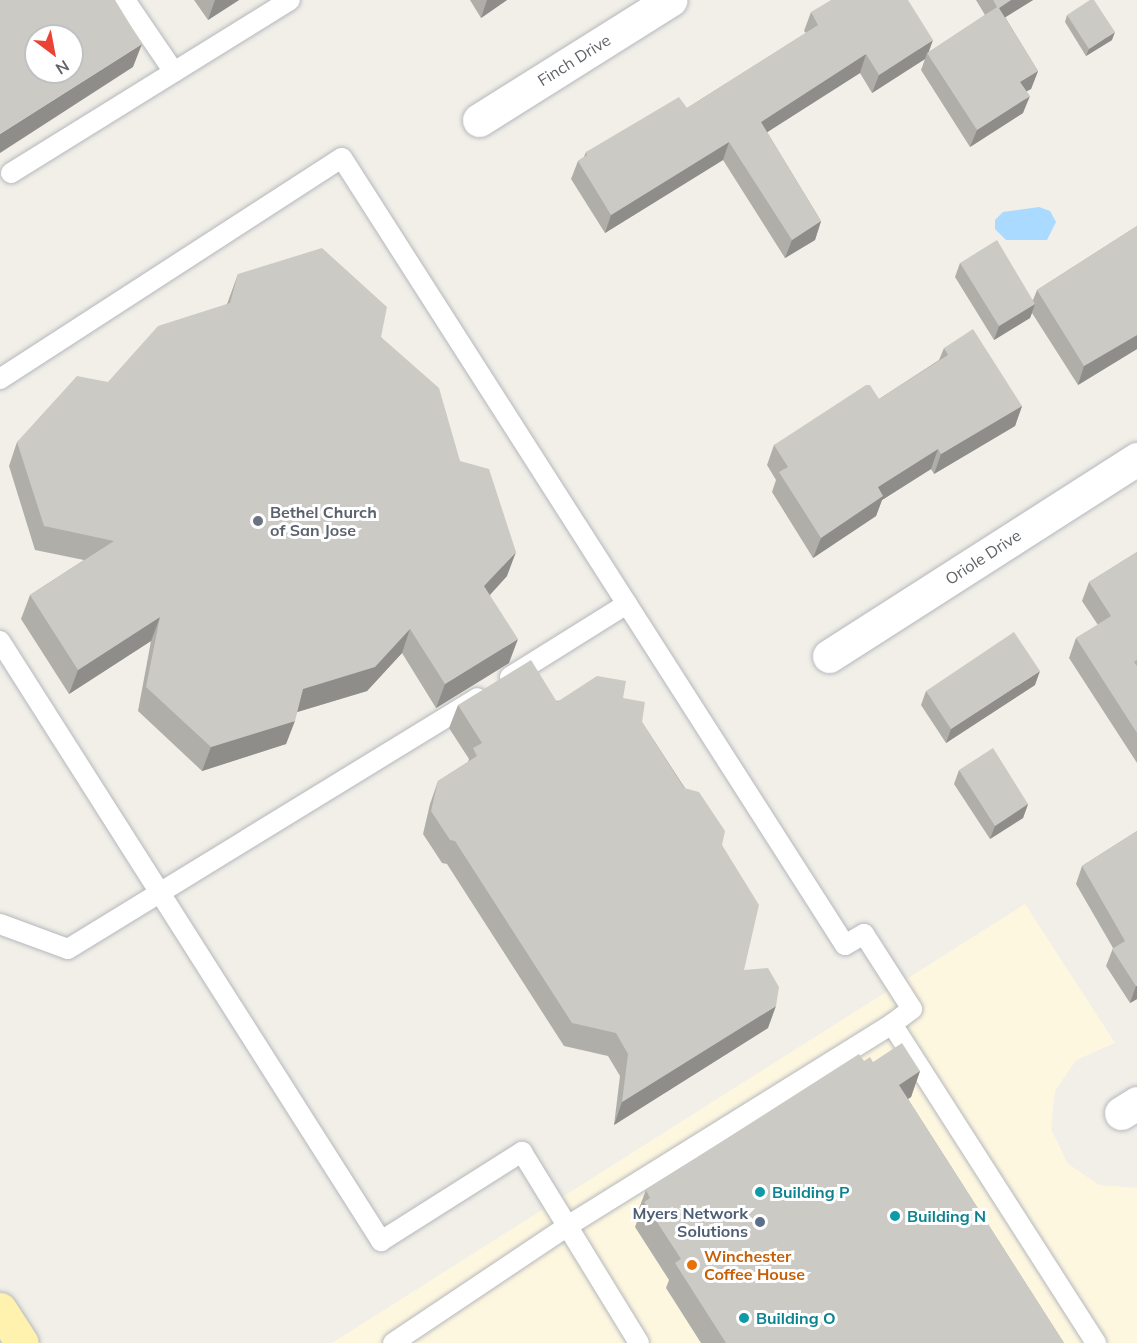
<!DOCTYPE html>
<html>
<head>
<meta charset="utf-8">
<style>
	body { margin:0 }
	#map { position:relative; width:1137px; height:1343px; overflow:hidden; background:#f1efe8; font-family:Mulish,sans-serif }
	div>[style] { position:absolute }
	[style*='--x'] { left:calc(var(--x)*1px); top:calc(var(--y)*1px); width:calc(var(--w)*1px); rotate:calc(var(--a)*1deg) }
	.commercial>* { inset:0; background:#fef7e0 }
	.water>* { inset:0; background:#aadaff }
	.roads { filter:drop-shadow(0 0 2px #b5b8bc) drop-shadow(0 0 2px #b5b8bc) }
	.lane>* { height:20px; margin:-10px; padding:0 10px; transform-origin:10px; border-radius:10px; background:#fff }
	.street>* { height:33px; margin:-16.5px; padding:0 16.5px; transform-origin:16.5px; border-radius:16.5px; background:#fff }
	.primary>* { height:33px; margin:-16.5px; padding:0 16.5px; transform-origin:16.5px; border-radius:16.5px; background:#fff2af }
	.wall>* { inset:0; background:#afaea9 }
	.shaded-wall>* { inset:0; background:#8f8d8a }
	.building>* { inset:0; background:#cccac5 }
	.dots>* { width:16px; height:16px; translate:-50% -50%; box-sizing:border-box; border:3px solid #fff; border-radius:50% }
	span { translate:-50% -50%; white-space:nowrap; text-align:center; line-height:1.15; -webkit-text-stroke:6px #fff; paint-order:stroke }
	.street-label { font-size:16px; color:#5f6368 }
	.worship-label { font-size:16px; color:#5b616d; font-weight:700 }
	.left { translate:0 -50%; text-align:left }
	.culture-label { font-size:16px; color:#0d838f; font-weight:700 }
	.service-label { font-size:16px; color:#4e5e75; font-weight:700 }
	.right { translate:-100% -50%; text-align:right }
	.food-label { font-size:16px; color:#c56008; font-weight:700 }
	.north { position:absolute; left:24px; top:24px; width:60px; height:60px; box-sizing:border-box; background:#fff; border:2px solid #bfc1c3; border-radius:50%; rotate:148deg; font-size:16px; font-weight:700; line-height:24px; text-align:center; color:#5f6368 }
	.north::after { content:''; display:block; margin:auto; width:21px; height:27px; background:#ea4335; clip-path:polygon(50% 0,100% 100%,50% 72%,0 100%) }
</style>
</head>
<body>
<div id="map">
	<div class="commercial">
		<i style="clip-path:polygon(1025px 904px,1115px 1043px,1076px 1060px,1055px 1091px,1051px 1129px,1068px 1164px,1099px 1185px,1137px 1188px,1137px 1343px,332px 1343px)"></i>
	</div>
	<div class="water">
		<i style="clip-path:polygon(1039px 207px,1050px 211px,1056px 222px,1047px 240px,1006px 240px,995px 229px,995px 220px,1003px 212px)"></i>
	</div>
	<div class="roads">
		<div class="lane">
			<i style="--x:125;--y:0;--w:87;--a:55.8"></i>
			<i style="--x:11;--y:173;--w:328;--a:-31.8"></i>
			<i style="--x:0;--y:379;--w:407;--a:-32.9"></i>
			<i style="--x:342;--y:158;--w:934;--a:57.42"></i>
			<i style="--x:845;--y:945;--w:22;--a:-30"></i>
			<i style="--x:864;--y:934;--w:89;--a:57.4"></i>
			<i style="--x:912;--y:1009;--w:25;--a:143"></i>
			<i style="--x:892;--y:1024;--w:379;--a:57.4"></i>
			<i style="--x:0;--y:641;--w:711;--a:57.58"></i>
			<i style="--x:381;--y:1241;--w:167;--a:-32.3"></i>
			<i style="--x:522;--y:1152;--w:224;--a:58.5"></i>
			<i style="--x:510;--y:677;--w:138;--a:-32"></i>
			<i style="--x:0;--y:924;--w:72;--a:20.2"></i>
			<i style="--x:68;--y:949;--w:480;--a:-31.5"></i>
			<i style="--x:393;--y:1343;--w:208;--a:-33.8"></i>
			<i style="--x:566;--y:1227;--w:384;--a:-31.9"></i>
		</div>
		<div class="street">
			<i style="--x:479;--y:120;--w:226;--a:-32.1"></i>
			<i style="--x:829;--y:656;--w:366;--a:-32.6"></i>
			<i style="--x:1121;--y:1113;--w:19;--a:-32"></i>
		</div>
		<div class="primary">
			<i style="--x:0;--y:1309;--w:40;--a:57.1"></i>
		</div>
	</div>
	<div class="wall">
		<i style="clip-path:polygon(194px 0,239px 0,208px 20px)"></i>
		<i style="clip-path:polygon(470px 0,507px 0,481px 18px)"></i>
		<i style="clip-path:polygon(976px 0,1033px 0,1005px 17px,1038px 71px,1031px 89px,1026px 91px,1023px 113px,970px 147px,921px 70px,925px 59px,872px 93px,860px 73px,767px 132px,821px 221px,815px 240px,785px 258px,723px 160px,605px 233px,571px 179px,578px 161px,584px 157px,586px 152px,687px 108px,806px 33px,804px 31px,811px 12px,929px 52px,985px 15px)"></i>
		<i style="clip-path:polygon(1067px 15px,1112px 40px,1086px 56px,1065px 22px)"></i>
		<i style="clip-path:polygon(1137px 226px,1137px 349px,1078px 385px,1032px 313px,1030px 318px,994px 340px,955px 277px,960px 263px,1033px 300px,1037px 290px)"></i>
		<i style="clip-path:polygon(238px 274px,381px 337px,460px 461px,507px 576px,490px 595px,509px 663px,436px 708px,402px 653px,367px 691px,297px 712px,286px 744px,202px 771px,138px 711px,151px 641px,69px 694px,21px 619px,30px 595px,84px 560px,35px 550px,9px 466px,17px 442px,108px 382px,227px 304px)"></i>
		<i style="clip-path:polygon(944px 348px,1022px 406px,1015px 426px,934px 474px,931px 469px,882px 500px,876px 516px,813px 558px,772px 492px,776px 480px,767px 465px,774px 445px,879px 399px,939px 360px)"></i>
		<i style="clip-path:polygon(1137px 552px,1137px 763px,1069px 658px,1076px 638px,1098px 625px,1082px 601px,1089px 582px)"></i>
		<i style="clip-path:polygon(1035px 685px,946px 743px,921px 705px,926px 691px)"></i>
		<i style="clip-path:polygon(623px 698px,642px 722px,722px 845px,744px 970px,768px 1028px,614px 1125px,620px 1076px,608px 1056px,564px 1046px,447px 864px,442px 863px,423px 834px,430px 804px,438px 781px,468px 762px,469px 759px,449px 728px,458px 705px)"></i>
		<i style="clip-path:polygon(959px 770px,1028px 804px,1023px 818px,990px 839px,954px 784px)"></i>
		<i style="clip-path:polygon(1137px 831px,1137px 999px,1130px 1003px,1106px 966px,1113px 948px,1076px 884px,1082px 866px)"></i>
		<i style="clip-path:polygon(864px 1061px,920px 1071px,911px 1097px,908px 1099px,1064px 1343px,701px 1343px,666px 1288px,669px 1280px,635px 1227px,638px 1219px,636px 1216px,646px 1190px)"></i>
	</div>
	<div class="shaded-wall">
		<i style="clip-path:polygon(215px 0,239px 0,208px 20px)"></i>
		<i style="clip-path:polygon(487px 0,507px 0,481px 18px)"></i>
		<i style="clip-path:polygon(1011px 0,1033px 0,993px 25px,999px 8px)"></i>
		<i style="clip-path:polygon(1115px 32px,1112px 40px,1086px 56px,1089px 49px)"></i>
		<i style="clip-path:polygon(933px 40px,928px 54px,927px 53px,925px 59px,872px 93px,879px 75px)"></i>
		<i style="clip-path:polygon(142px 44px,133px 67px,0 153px,0 134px)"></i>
		<i style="clip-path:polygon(866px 54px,860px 73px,755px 140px,761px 122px)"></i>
		<i style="clip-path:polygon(1038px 71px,1031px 89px,1013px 99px,1020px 82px)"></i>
		<i style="clip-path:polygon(1030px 96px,1023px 113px,970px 147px,977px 130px)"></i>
		<i style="clip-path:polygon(729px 142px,723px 160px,605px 233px,611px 215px)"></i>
		<i style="clip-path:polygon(821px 221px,815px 240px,785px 258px,792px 240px)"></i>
		<i style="clip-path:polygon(1035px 304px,1030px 318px,994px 340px,999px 326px)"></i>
		<i style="clip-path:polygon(1137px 335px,1137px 349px,1078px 385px,1084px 366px)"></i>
		<i style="clip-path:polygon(1022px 406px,1015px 426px,934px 474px,941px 454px)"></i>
		<i style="clip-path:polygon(938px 449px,931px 469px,882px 500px,876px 516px,813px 558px,821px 538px,878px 487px)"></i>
		<i style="clip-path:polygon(516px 552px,507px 576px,476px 610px,484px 586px)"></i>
		<i style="clip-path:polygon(160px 617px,151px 641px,69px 694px,78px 670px)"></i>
		<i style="clip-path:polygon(410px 629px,402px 653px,367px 691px,294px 713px,303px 689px)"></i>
		<i style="clip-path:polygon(518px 639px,509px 663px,436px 708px,445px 684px)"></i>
		<i style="clip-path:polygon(1040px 671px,1035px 685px,946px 743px,951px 729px)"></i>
		<i style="clip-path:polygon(295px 721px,286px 744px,202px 771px,211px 747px)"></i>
		<i style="clip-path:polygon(1028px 804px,1023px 818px,990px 839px,995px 826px)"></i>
		<i style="clip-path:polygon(1136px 986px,1137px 986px,1137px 999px,1130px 1003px)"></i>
		<i style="clip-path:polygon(776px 1006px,768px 1028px,614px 1125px,622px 1102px)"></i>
		<i style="clip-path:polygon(920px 1071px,911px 1097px,890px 1110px,899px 1085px)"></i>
	</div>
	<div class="building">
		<i style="clip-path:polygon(evenodd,0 0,115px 0,142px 44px,0 134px,0 0,36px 36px,72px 36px,72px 72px,36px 72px,36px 36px)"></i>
		<i style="clip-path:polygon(831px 0,908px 0,933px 40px,879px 75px,866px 54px,761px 122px,821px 221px,792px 240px,729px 142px,611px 215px,578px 161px,587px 155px,586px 152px,679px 97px,687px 108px,818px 25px,811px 12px)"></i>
		<i style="clip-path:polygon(993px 0,1011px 0,999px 8px,1038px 71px,1020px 82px,1030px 96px,977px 130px,927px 53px,997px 7px)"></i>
		<i style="clip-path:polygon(1090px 0,1094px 0,1115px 32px,1089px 49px,1067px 15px)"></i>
		<i style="clip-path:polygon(1137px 226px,1137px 335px,1084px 366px,1037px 290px)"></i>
		<i style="clip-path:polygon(997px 240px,1035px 304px,999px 326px,960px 263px)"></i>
		<i style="clip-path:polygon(322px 248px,387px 307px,381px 337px,439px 388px,460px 461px,489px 469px,516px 552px,484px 586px,518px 639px,445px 684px,410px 629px,375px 667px,303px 689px,295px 721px,211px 747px,146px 687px,160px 617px,78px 670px,30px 595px,114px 541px,44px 526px,17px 442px,77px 376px,108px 382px,158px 326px,230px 303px,238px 274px)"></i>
		<i style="clip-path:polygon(973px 329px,1022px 406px,941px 454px,938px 449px,878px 487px,883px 496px,821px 538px,779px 472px,788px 467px,774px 445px,866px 385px,870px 385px,879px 399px,948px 355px,944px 348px)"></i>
		<i style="clip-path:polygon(1137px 552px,1137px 660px,1134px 662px,1137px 666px,1137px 733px,1076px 638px,1111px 616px,1089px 582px)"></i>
		<i style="clip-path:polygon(1014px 632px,1040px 671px,951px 729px,926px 691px)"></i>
		<i style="clip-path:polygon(531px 660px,557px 702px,597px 676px,626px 681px,623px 698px,645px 702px,642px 722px,684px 788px,699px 792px,725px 831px,722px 845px,759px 905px,744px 970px,768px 968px,779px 987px,776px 1006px,622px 1102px,628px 1054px,616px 1033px,572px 1023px,455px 841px,450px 840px,431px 811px,438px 781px,477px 756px,473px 748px,482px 743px,458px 705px)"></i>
		<i style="clip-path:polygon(993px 748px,1028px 804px,995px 826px,959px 770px)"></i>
		<i style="clip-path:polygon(1137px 831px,1137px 986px,1136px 986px,1112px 949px,1125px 941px,1082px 866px)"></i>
		<i style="clip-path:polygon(902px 1043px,920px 1071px,899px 1085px,1064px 1343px,726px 1343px,675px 1263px,681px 1259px,644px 1202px,650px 1198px,646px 1190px,859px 1054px,864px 1061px,870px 1057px,873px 1062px)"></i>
	</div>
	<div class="dots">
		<i style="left:258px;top:521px;background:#6b7280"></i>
		<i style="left:760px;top:1192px;background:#0f9aa8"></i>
		<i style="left:895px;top:1216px;background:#0f9aa8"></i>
		<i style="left:760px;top:1222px;background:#5c6f8a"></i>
		<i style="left:692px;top:1265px;background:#e8710a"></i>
		<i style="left:744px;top:1318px;background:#0f9aa8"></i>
	</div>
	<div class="street-label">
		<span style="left:574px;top:60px;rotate:-32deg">Finch Drive</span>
		<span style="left:983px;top:557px;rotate:-33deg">Oriole Drive</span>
	</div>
	<div class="worship-label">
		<span class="left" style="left:270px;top:521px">Bethel Church<br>of San Jose</span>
	</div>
	<div class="culture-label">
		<span class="left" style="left:772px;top:1192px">Building P</span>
		<span class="left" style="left:907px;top:1216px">Building N</span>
		<span class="left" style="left:756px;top:1318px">Building O</span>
	</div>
	<div class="service-label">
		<span class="right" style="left:748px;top:1222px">Myers Network<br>Solutions</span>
	</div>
	<div class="food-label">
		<span class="left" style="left:704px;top:1265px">Winchester<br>Coffee House</span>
	</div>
	<div class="north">N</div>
</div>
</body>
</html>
